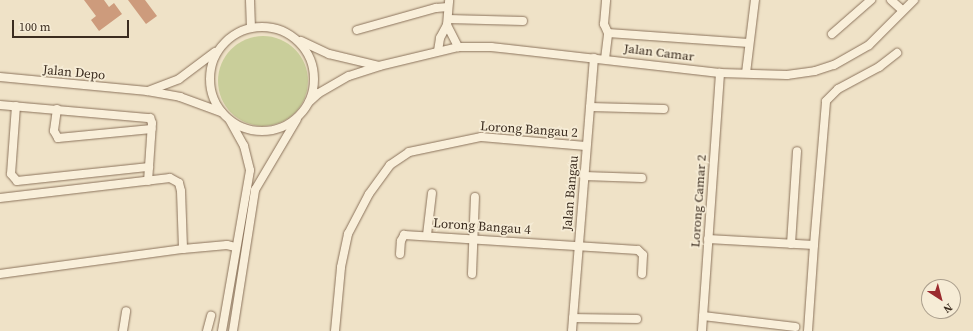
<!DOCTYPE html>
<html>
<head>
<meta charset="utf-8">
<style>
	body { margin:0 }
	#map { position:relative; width:973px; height:331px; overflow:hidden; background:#efe2c7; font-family:"Source Serif 4",serif }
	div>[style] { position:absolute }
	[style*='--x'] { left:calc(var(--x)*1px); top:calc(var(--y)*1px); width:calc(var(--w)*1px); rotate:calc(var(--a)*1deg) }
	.green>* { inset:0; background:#c9ce9a }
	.round { border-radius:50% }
	.building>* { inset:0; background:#cd9b7c }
	.roads { filter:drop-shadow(0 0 1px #8b735c) drop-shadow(0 0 1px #8b735c) }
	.minor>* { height:8px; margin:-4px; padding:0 4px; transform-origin:4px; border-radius:4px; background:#f9efda }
	.minor>.ring { margin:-4px; padding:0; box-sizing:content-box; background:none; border:8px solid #f9efda; border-radius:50% }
	span { translate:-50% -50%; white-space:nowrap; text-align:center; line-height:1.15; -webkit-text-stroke:3.5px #f6ecd6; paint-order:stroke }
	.street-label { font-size:13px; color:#3b2c1f }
	.north { position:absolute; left:921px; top:279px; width:40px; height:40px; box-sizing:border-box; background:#f6ecd6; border:1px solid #ab9f8d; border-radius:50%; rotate:144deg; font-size:11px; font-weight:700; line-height:16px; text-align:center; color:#3b2c1f }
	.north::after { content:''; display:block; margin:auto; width:14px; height:18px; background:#9b2b2f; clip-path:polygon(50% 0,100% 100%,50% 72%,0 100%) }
	.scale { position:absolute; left:12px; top:20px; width:117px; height:18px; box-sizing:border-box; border:2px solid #3b2c1f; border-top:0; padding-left:5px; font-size:12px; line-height:14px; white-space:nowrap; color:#3b2c1f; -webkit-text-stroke:3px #f6ecd6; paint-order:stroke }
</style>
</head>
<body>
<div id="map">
	<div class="green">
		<i class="round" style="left:218px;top:36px;width:90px;height:90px"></i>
	</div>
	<div class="building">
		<i style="clip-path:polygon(84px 0,104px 0,109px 7px,114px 3px,122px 14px,99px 31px,91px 20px,96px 16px)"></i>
		<i style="clip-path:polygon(128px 0,145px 0,157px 16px,146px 24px)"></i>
	</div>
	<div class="roads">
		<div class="minor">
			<i style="--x:250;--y:0;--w:27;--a:88"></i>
			<i style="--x:891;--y:0;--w:15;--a:42"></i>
			<i style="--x:448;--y:19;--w:75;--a:1.5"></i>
			<i style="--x:447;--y:25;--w:25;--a:63"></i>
			<i class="ring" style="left:210px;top:27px;width:96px;height:96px"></i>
			<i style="--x:357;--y:30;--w:82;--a:-15.6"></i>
			<i style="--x:436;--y:8;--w:12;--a:-5"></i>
			<i style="--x:608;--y:33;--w:141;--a:4.1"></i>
			<i style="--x:832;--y:34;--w:52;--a:-41.1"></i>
			<i style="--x:301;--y:41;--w:31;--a:25"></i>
			<i style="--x:329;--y:54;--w:51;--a:13.5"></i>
			<i style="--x:438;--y:51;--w:13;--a:-81"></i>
			<i style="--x:440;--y:38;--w:15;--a:-62"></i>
			<i style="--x:447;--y:25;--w:25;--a:-85"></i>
			<i style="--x:605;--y:59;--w:26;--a:-83"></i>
			<i style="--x:608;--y:33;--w:10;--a:-114"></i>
			<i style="--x:604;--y:24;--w:24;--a:-85"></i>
			<i style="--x:746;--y:73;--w:74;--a:-83"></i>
			<i style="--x:0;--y:77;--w:148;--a:5.4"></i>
			<i style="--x:147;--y:91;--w:34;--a:10"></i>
			<i style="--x:180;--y:97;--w:44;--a:20.1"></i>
			<i style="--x:148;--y:91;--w:33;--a:-21"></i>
			<i style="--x:179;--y:79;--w:45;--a:-36.9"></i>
			<i style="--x:309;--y:102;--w:13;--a:-42"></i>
			<i style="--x:319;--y:93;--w:34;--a:-30"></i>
			<i style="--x:349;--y:76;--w:32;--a:-18"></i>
			<i style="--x:379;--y:66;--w:81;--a:-13.5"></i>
			<i style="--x:458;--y:47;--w:33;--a:0"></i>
			<i style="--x:491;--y:47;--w:230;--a:6.5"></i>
			<i style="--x:720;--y:73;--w:67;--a:1.7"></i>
			<i style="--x:787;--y:75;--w:28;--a:-8"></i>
			<i style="--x:815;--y:71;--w:20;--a:-18"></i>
			<i style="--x:834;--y:65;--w:40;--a:-29.7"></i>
			<i style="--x:869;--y:45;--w:64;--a:-45"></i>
			<i style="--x:0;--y:105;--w:151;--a:5"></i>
			<i style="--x:150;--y:118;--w:5;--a:68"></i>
			<i style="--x:152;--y:123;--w:58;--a:93.9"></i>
			<i style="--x:16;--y:106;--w:68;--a:94.2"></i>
			<i style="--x:11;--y:174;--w:9;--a:49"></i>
			<i style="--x:17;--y:181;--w:133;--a:-6.1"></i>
			<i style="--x:590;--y:107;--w:74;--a:1.5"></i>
			<i style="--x:57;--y:109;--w:22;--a:98"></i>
			<i style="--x:54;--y:131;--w:8;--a:60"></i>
			<i style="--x:58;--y:138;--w:94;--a:-5.5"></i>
			<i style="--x:584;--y:176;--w:58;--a:2"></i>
			<i style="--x:0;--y:198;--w:171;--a:-6.7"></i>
			<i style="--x:170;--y:178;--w:10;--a:29"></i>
			<i style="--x:179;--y:183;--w:8;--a:76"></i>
			<i style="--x:181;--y:191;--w:58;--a:88"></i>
			<i style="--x:427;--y:235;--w:42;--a:-83.2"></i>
			<i style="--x:708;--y:239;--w:106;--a:3.2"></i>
			<i style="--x:814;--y:245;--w:86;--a:94"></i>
			<i style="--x:791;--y:244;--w:93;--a:-86.3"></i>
			<i style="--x:814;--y:245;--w:144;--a:-85.2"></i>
			<i style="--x:826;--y:101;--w:17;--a:-45"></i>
			<i style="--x:838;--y:89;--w:47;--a:-28.2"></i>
			<i style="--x:879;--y:67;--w:23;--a:-38"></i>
			<i style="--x:400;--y:254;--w:13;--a:-86"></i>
			<i style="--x:401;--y:241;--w:7;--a:-63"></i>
			<i style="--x:404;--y:235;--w:234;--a:3.7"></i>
			<i style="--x:638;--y:250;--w:7;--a:45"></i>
			<i style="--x:643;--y:255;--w:19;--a:93"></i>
			<i style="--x:0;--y:274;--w:185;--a:-7.8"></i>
			<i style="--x:183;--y:249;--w:44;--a:-5.2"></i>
			<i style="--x:227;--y:245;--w:8;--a:14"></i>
			<i style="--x:472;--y:274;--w:77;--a:-87.8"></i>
			<i style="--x:703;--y:316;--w:93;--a:6.8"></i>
			<i style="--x:573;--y:318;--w:64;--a:0.9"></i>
			<i style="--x:123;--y:331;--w:20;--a:-81"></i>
			<i style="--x:207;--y:331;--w:16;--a:-75"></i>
			<i style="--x:222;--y:331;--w:163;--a:-80.1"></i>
			<i style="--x:250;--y:170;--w:25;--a:-104"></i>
			<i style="--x:244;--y:146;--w:29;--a:-119"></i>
			<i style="--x:233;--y:331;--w:143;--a:-81.1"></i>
			<i style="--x:255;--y:190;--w:82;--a:-59.4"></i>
			<i style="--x:335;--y:331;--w:64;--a:-84.6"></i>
			<i style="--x:341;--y:267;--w:34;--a:-78"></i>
			<i style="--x:348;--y:234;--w:45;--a:-62.3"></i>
			<i style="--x:369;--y:194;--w:36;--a:-54"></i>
			<i style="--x:390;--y:165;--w:23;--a:-34"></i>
			<i style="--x:409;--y:152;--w:74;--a:-11.8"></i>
			<i style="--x:481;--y:137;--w:105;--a:4.9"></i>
			<i style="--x:572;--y:331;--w:274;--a:-85.4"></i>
			<i style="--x:702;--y:331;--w:259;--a:-86"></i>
		</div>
	</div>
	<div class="street-label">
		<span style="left:659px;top:53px;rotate:7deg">Jalan Camar</span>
		<span style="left:74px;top:73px;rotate:5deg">Jalan Depo</span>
		<span style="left:529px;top:130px;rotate:4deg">Lorong Bangau 2</span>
		<span style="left:571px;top:193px;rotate:-85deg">Jalan Bangau</span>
		<span style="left:699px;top:201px;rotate:-86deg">Lorong Camar 2</span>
		<span style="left:482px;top:227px;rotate:4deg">Lorong Bangau 4</span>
	</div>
	<div class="north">N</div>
	<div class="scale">100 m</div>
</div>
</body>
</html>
